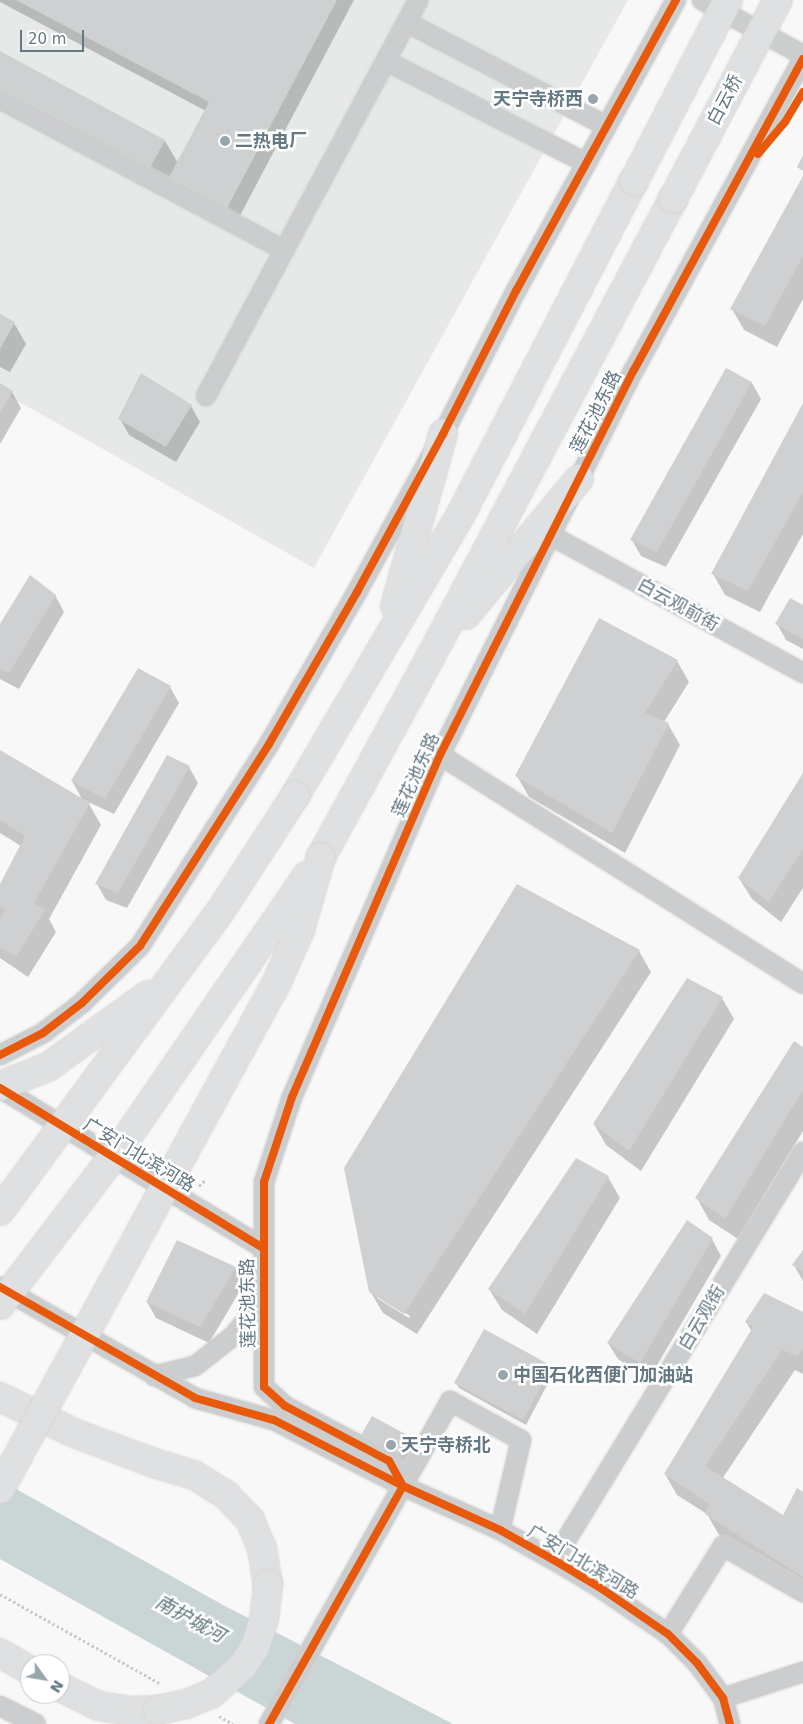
<!DOCTYPE html>
<html>
<head>
<meta charset="utf-8">
<style>
	body { margin:0 }
	#map { position:relative; width:803px; height:1724px; overflow:hidden; background:#f8f8f8; font-family:"DejaVu Sans","Noto Sans SC",sans-serif }
	div>[style] { position:absolute }
	[style*='--x'] { left:calc(var(--x)*1px); top:calc(var(--y)*1px); width:calc(var(--w)*1px); rotate:calc(var(--a)*1deg) }
	.built>* { inset:0; background:#e7e9e9 }
	.water>* { inset:0; background:#cad5d6 }
	.shadow>* { inset:0; background:#0003 }
	.building>* { inset:0; background:#ced0d1 }
	.path>* { height:3px; margin-top:-1.5px; transform-origin:0; background:repeating-linear-gradient(90deg,#c9cacb 0 2.5px,transparent 0 5px) }
	.roads { filter:drop-shadow(0 0 1px #d4d5d5) drop-shadow(0 0 1px #d4d5d5) }
	.minor>* { height:20px; margin:-10px; padding:0 10px; transform-origin:10px; border-radius:10px; background:#cbcdce }
	.highway>* { height:28px; margin:-14px; padding:0 14px; transform-origin:14px; border-radius:14px; background:#dfe0e1 }
	.bridges { filter:drop-shadow(0 0 1px #d4d5d5) drop-shadow(0 0 1px #d4d5d5) }
	.highway-bridge>* { height:28px; margin:-14px; padding:0 14px; transform-origin:14px; border-radius:14px; background:#dfe0e1 }
	.cycleway>* { height:8px; margin:-4px; padding:0 4px; transform-origin:4px; border-radius:4px; background:#e8590c }
	.dots>* { width:14px; height:14px; translate:-50% -50%; box-sizing:border-box; border:2px solid #fff; border-radius:50% }
	span { translate:-50% -50%; white-space:nowrap; text-align:center; line-height:1.15; -webkit-text-stroke:5px #fff; paint-order:stroke }
	.poi-label { font-size:18px; color:#637883; font-weight:700 }
	.right { translate:-100% -50%; text-align:right }
	.left { translate:0 -50%; text-align:left }
	.street-label { font-size:18px; color:#637883 }
	.water-label { font-size:19px; color:#5e777c; font-style:italic }
	.north { position:absolute; left:20px; top:1654px; width:50px; height:50px; box-sizing:border-box; background:#fff; border:1px solid #c1c9cd; border-radius:50%; rotate:122deg; font-size:14px; font-weight:700; line-height:20px; text-align:center; color:#637883 }
	.north::after { content:''; display:block; margin:auto; width:18px; height:22px; background:#97a5ac; clip-path:polygon(50% 0,100% 100%,50% 72%,0 100%) }
	.scale { position:absolute; left:20px; top:30px; width:64px; height:22px; box-sizing:border-box; border:2px solid #637883; border-top:0; padding-left:6px; font-size:15px; line-height:18px; white-space:nowrap; color:#637883; -webkit-text-stroke:4px #fff; paint-order:stroke }
</style>
</head>
<body>
<div id="map">
	<div class="built">
		<i style="clip-path:polygon(0 0,628px 0,314px 568px,0 391px)"></i>
	</div>
	<div class="water">
		<i style="clip-path:polygon(0 1480px,223px 1605px,453px 1724px,295px 1724px,0 1559px)"></i>
	</div>
	<div class="shadow">
		<i style="clip-path:polygon(0 0,354px 0,235px 225px,179px 195px,168px 177px,161px 190px,0 52px,165px 141px,178px 163px,206px 111px,0 2px)"></i>
		<i style="clip-path:polygon(803px 179px,803px 299px,777px 347px,744px 330px,732px 309px)"></i>
		<i style="clip-path:polygon(0 315px,14px 323px,26px 344px,10px 372px,0 367px)"></i>
		<i style="clip-path:polygon(727px 369px,752px 383px,761px 399px,666px 567px,641px 556px,632px 540px)"></i>
		<i style="clip-path:polygon(0 385px,12px 392px,21px 408px,0 444px)"></i>
		<i style="clip-path:polygon(803px 405px,803px 534px,760px 612px,725px 595px,713px 574px)"></i>
		<i style="clip-path:polygon(191px 406px,200px 422px,176px 462px,129px 435px,120px 419px)"></i>
		<i style="clip-path:polygon(55px 595px,64px 612px,19px 689px,0 679px,0 627px)"></i>
		<i style="clip-path:polygon(803px 607px,803px 649px,786px 640px,777px 624px)"></i>
		<i style="clip-path:polygon(677px 661px,689px 682px,664px 722px,668px 724px,680px 745px,625px 853px,529px 797px,517px 776px)"></i>
		<i style="clip-path:polygon(170px 687px,179px 703px,114px 814px,82px 799px,72px 781px)"></i>
		<i style="clip-path:polygon(0 751px,89px 804px,101px 825px,49px 919px,56px 932px,28px 977px,0 958px,0 886px,21px 846px,0 833px)"></i>
		<i style="clip-path:polygon(189px 767px,198px 783px,127px 908px,106px 900px,97px 884px)"></i>
		<i style="clip-path:polygon(803px 776px,803px 888px,781px 922px,752px 899px,739px 878px)"></i>
		<i style="clip-path:polygon(evenodd,639px 951px,651px 972px,417px 1334px,383px 1313px,370px 1291px,639px 951px,377px 1295px,410px 1316px,409px 1318px,377px 1298px,377px 1295px)"></i>
		<i style="clip-path:polygon(722px 998px,734px 1019px,641px 1171px,606px 1145px,594px 1124px)"></i>
		<i style="clip-path:polygon(803px 1048px,803px 1131px,738px 1239px,709px 1220px,697px 1198px)"></i>
		<i style="clip-path:polygon(608px 1177px,620px 1198px,537px 1334px,502px 1310px,489px 1289px)"></i>
		<i style="clip-path:polygon(712px 1239px,721px 1256px,649px 1379px,618px 1359px,608px 1343px)"></i>
		<i style="clip-path:polygon(803px 1252px,803px 1281px,794px 1265px)"></i>
		<i style="clip-path:polygon(235px 1268px,244px 1284px,209px 1343px,156px 1318px,147px 1302px)"></i>
		<i style="clip-path:polygon(803px 1313px,803px 1374px,795px 1370px,722px 1479px,784px 1517px,803px 1494px,803px 1589px,719px 1535px,707px 1514px,677px 1495px,665px 1474px,752px 1332px,746px 1322px)"></i>
		<i style="clip-path:polygon(485px 1330px,551px 1367px,554px 1372px,526px 1425px,459px 1388px,456px 1383px)"></i>
		<i style="clip-path:polygon(372px 1418px,407px 1436px,413px 1447px,403px 1465px,369px 1446px)"></i>
	</div>
	<div class="building">
		<i style="clip-path:polygon(16px 0,337px 0,226px 210px,168px 179px,209px 102px)"></i>
		<i style="clip-path:polygon(0 51px,165px 140px,149px 170px,0 90px)"></i>
		<i style="clip-path:polygon(803px 155px,803px 171px,797px 167px)"></i>
		<i style="clip-path:polygon(803px 176px,803px 256px,765px 326px,730px 309px)"></i>
		<i style="clip-path:polygon(0 314px,15px 322px,0 349px)"></i>
		<i style="clip-path:polygon(726px 368px,752px 382px,657px 552px,630px 540px)"></i>
		<i style="clip-path:polygon(141px 373px,192px 405px,166px 447px,118px 419px)"></i>
		<i style="clip-path:polygon(0 383px,13px 391px,0 412px)"></i>
		<i style="clip-path:polygon(803px 403px,803px 492px,748px 591px,711px 574px)"></i>
		<i style="clip-path:polygon(30px 575px,56px 595px,9px 673px,0 669px,0 624px)"></i>
		<i style="clip-path:polygon(790px 598px,803px 605px,803px 639px,775px 624px)"></i>
		<i style="clip-path:polygon(599px 618px,678px 660px,645px 713px,669px 723px,612px 833px,515px 776px)"></i>
		<i style="clip-path:polygon(138px 668px,171px 686px,105px 799px,71px 781px)"></i>
		<i style="clip-path:polygon(0 750px,90px 803px,34px 903px,45px 910px,16px 957px,0 947px,0 919px,5px 910px,0 907px,0 884px,25px 836px,0 820px)"></i>
		<i style="clip-path:polygon(167px 755px,190px 766px,118px 893px,95px 884px)"></i>
		<i style="clip-path:polygon(803px 773px,803px 849px,769px 902px,738px 878px)"></i>
		<i style="clip-path:polygon(517px 884px,640px 950px,404px 1314px,369px 1292px,344px 1168px)"></i>
		<i style="clip-path:polygon(687px 978px,723px 997px,629px 1151px,593px 1124px)"></i>
		<i style="clip-path:polygon(794px 1041px,803px 1047px,803px 1090px,725px 1219px,695px 1198px)"></i>
		<i style="clip-path:polygon(576px 1158px,609px 1176px,525px 1314px,488px 1289px)"></i>
		<i style="clip-path:polygon(687px 1220px,713px 1238px,640px 1363px,607px 1343px)"></i>
		<i style="clip-path:polygon(177px 1240px,236px 1267px,200px 1327px,146px 1302px)"></i>
		<i style="clip-path:polygon(803px 1250px,803px 1271px,792px 1265px)"></i>
		<i style="clip-path:polygon(764px 1293px,803px 1312px,803px 1348px,798px 1356px,782px 1350px,705px 1466px,783px 1515px,797px 1488px,803px 1492px,803px 1577px,705px 1514px,709px 1504px,664px 1474px,753px 1327px,745px 1322px)"></i>
		<i style="clip-path:polygon(484px 1329px,552px 1366px,523px 1420px,454px 1383px)"></i>
		<i style="clip-path:polygon(372px 1416px,407px 1435px,397px 1455px,361px 1435px)"></i>
	</div>
	<div class="path">
		<i style="--x:199;--y:1186;--w:10;--a:-45"></i>
		<i style="--x:0;--y:1594;--w:184;--a:29.2"></i>
		<i style="--x:219;--y:1716;--w:16;--a:30"></i>
	</div>
	<div class="roads">
		<div class="minor">
			<i style="--x:702;--y:0;--w:115;--a:28.6"></i>
			<i style="--x:406;--y:22;--w:226;--a:27.4"></i>
			<i style="--x:386;--y:61;--w:225;--a:27"></i>
			<i style="--x:0;--y:99;--w:322;--a:28"></i>
			<i style="--x:206;--y:396;--w:449;--a:-61.8"></i>
			<i style="--x:552;--y:536;--w:286;--a:28.6"></i>
			<i style="--x:440;--y:755;--w:429;--a:32.2"></i>
			<i style="--x:0;--y:1055;--w:48;--a:-27.1"></i>
			<i style="--x:43;--y:1033;--w:49;--a:-37.6"></i>
			<i style="--x:82;--y:1003;--w:81;--a:-44.5"></i>
			<i style="--x:140;--y:946;--w:240;--a:-57.4"></i>
			<i style="--x:269;--y:744;--w:176;--a:-59.9"></i>
			<i style="--x:357;--y:592;--w:180;--a:-61.4"></i>
			<i style="--x:443;--y:434;--w:161;--a:-63"></i>
			<i style="--x:516;--y:291;--w:332;--a:-61.2"></i>
			<i style="--x:0;--y:1088;--w:306;--a:31.3"></i>
			<i style="--x:0;--y:1287;--w:224;--a:29.6"></i>
			<i style="--x:195;--y:1398;--w:82;--a:15.6"></i>
			<i style="--x:274;--y:1420;--w:145;--a:27.1"></i>
			<i style="--x:403;--y:1486;--w:107;--a:24.4"></i>
			<i style="--x:500;--y:1530;--w:62;--a:29.1"></i>
			<i style="--x:554;--y:1560;--w:52;--a:31"></i>
			<i style="--x:599;--y:1587;--w:83;--a:34.3"></i>
			<i style="--x:668;--y:1634;--w:41;--a:45"></i>
			<i style="--x:697;--y:1663;--w:44;--a:53.4"></i>
			<i style="--x:723;--y:1698;--w:27;--a:75"></i>
			<i style="--x:154;--y:1376;--w:42;--a:-13.7"></i>
			<i style="--x:195;--y:1366;--w:48;--a:-38.3"></i>
			<i style="--x:233;--y:1336;--w:46;--a:-49.4"></i>
			<i style="--x:403;--y:1486;--w:29;--a:-119"></i>
			<i style="--x:389;--y:1461;--w:118;--a:-152.1"></i>
			<i style="--x:285;--y:1406;--w:28;--a:-138"></i>
			<i style="--x:264;--y:1387;--w:205;--a:-90"></i>
			<i style="--x:264;--y:1182;--w:89;--a:-71.8"></i>
			<i style="--x:292;--y:1097;--w:373;--a:-66.6"></i>
			<i style="--x:440;--y:755;--w:431;--a:-63.3"></i>
			<i style="--x:634;--y:370;--w:354;--a:-61.5"></i>
			<i style="--x:554;--y:1560;--w:478;--a:-58.6"></i>
			<i style="--x:668;--y:1634;--w:104;--a:-58"></i>
			<i style="--x:723;--y:1546;--w:92;--a:29.9"></i>
			<i style="--x:723;--y:1698;--w:84;--a:-18"></i>
			<i style="--x:0;--y:1706;--w:40;--a:26.6"></i>
			<i style="--x:269;--y:1724;--w:370;--a:-60.7"></i>
			<i style="--x:450;--y:1401;--w:81;--a:28.8"></i>
			<i style="--x:521;--y:1440;--w:92;--a:103.1"></i>
		</div>
		<div class="highway">
			<i style="--x:395;--y:606;--w:179;--a:-74.4"></i>
			<i style="--x:466;--y:615;--w:177;--a:-50.3"></i>
			<i style="--x:295;--y:796;--w:325;--a:-59.5"></i>
			<i style="--x:460;--y:516;--w:377;--a:-62.6"></i>
			<i style="--x:321;--y:857;--w:227;--a:-61.3"></i>
			<i style="--x:430;--y:658;--w:519;--a:-62.1"></i>
			<i style="--x:0;--y:1397;--w:82;--a:25.9"></i>
			<i style="--x:74;--y:1433;--w:85;--a:20.6"></i>
			<i style="--x:154;--y:1463;--w:42;--a:16.7"></i>
			<i style="--x:194;--y:1475;--w:39;--a:32"></i>
			<i style="--x:227;--y:1496;--w:33;--a:46"></i>
			<i style="--x:250;--y:1520;--w:30;--a:67"></i>
			<i style="--x:262;--y:1548;--w:36;--a:81"></i>
			<i style="--x:0;--y:1653;--w:34;--a:30"></i>
			<i style="--x:60;--y:1687;--w:43;--a:26"></i>
			<i style="--x:99;--y:1706;--w:30;--a:9"></i>
			<i style="--x:129;--y:1711;--w:29;--a:-2"></i>
		</div>
	</div>
	<div class="bridges">
		<div class="highway-bridge">
			<i style="--x:634;--y:181;--w:204;--a:-62.6"></i>
			<i style="--x:673;--y:199;--w:225;--a:-62.2"></i>
			<i style="--x:0;--y:1086;--w:52;--a:-21.6"></i>
			<i style="--x:48;--y:1067;--w:123;--a:-35.8"></i>
			<i style="--x:0;--y:1211;--w:373;--a:-53.7"></i>
			<i style="--x:221;--y:910;--w:136;--a:-57"></i>
			<i style="--x:0;--y:1305;--w:205;--a:-52.7"></i>
			<i style="--x:124;--y:1142;--w:323;--a:-55.5"></i>
			<i style="--x:0;--y:1489;--w:578;--a:-61.35"></i>
			<i style="--x:277;--y:982;--w:57;--a:-66.1"></i>
			<i style="--x:300;--y:930;--w:76;--a:-74"></i>
			<i style="--x:158;--y:1710;--w:29;--a:-12"></i>
			<i style="--x:186;--y:1704;--w:27;--a:-22"></i>
			<i style="--x:211;--y:1694;--w:41;--a:-41.1"></i>
			<i style="--x:242;--y:1667;--w:24;--a:-57"></i>
			<i style="--x:255;--y:1647;--w:29;--a:-72"></i>
			<i style="--x:264;--y:1619;--w:35;--a:-83"></i>
		</div>
	</div>
	<div class="cycleway">
		<i style="--x:758;--y:154;--w:42;--a:-49.8"></i>
		<i style="--x:785;--y:122;--w:35;--a:-59"></i>
		<i style="--x:0;--y:1055;--w:48;--a:-27.1"></i>
		<i style="--x:43;--y:1033;--w:49;--a:-37.6"></i>
		<i style="--x:82;--y:1003;--w:81;--a:-44.5"></i>
		<i style="--x:140;--y:946;--w:240;--a:-57.4"></i>
		<i style="--x:269;--y:744;--w:176;--a:-59.9"></i>
		<i style="--x:357;--y:592;--w:180;--a:-61.4"></i>
		<i style="--x:443;--y:434;--w:161;--a:-63"></i>
		<i style="--x:516;--y:291;--w:332;--a:-61.2"></i>
		<i style="--x:0;--y:1088;--w:306;--a:31.3"></i>
		<i style="--x:0;--y:1287;--w:224;--a:29.6"></i>
		<i style="--x:195;--y:1398;--w:82;--a:15.6"></i>
		<i style="--x:274;--y:1420;--w:145;--a:27.1"></i>
		<i style="--x:403;--y:1486;--w:107;--a:24.4"></i>
		<i style="--x:500;--y:1530;--w:62;--a:29.1"></i>
		<i style="--x:554;--y:1560;--w:52;--a:31"></i>
		<i style="--x:599;--y:1587;--w:83;--a:34.3"></i>
		<i style="--x:668;--y:1634;--w:41;--a:45"></i>
		<i style="--x:697;--y:1663;--w:44;--a:53.4"></i>
		<i style="--x:723;--y:1698;--w:27;--a:75"></i>
		<i style="--x:403;--y:1486;--w:29;--a:-119"></i>
		<i style="--x:389;--y:1461;--w:118;--a:-152.1"></i>
		<i style="--x:285;--y:1406;--w:28;--a:-138"></i>
		<i style="--x:264;--y:1387;--w:205;--a:-90"></i>
		<i style="--x:264;--y:1182;--w:89;--a:-71.8"></i>
		<i style="--x:292;--y:1097;--w:373;--a:-66.6"></i>
		<i style="--x:440;--y:755;--w:431;--a:-63.3"></i>
		<i style="--x:634;--y:370;--w:354;--a:-61.5"></i>
		<i style="--x:269;--y:1724;--w:273;--a:-60.6"></i>
	</div>
	<div class="dots">
		<i style="left:593px;top:99px;background:#97a5ac"></i>
		<i style="left:225px;top:141px;background:#97a5ac"></i>
		<i style="left:503px;top:1375px;background:#97a5ac"></i>
		<i style="left:391px;top:1445px;background:#97a5ac"></i>
	</div>
	<div class="poi-label">
		<span class="right" style="left:583px;top:99px">天宁寺桥西</span>
		<span class="left" style="left:235px;top:141px">二热电厂</span>
		<span class="left" style="left:513px;top:1375px">中国石化西便门加油站</span>
		<span class="left" style="left:401px;top:1445px">天宁寺桥北</span>
	</div>
	<div class="street-label">
		<span style="left:725px;top:100px;rotate:-62deg">白云桥</span>
		<span style="left:596px;top:412px;rotate:-63deg">莲花池东路</span>
		<span style="left:678px;top:605px;rotate:29deg">白云观前街</span>
		<span style="left:416px;top:775px;rotate:-66deg">莲花池东路</span>
		<span style="left:139px;top:1155px;rotate:31deg">广安门北滨河路</span>
		<span style="left:248px;top:1303px;rotate:-91deg">莲花池东路</span>
		<span style="left:702px;top:1318px;rotate:-59deg">白云观街</span>
		<span style="left:583px;top:1562px;rotate:31deg">广安门北滨河路</span>
	</div>
	<div class="water-label">
		<span style="left:190px;top:1619px;rotate:29deg">南护城河</span>
	</div>
	<div class="north">N</div>
	<div class="scale">20 m</div>
</div>
</body>
</html>
